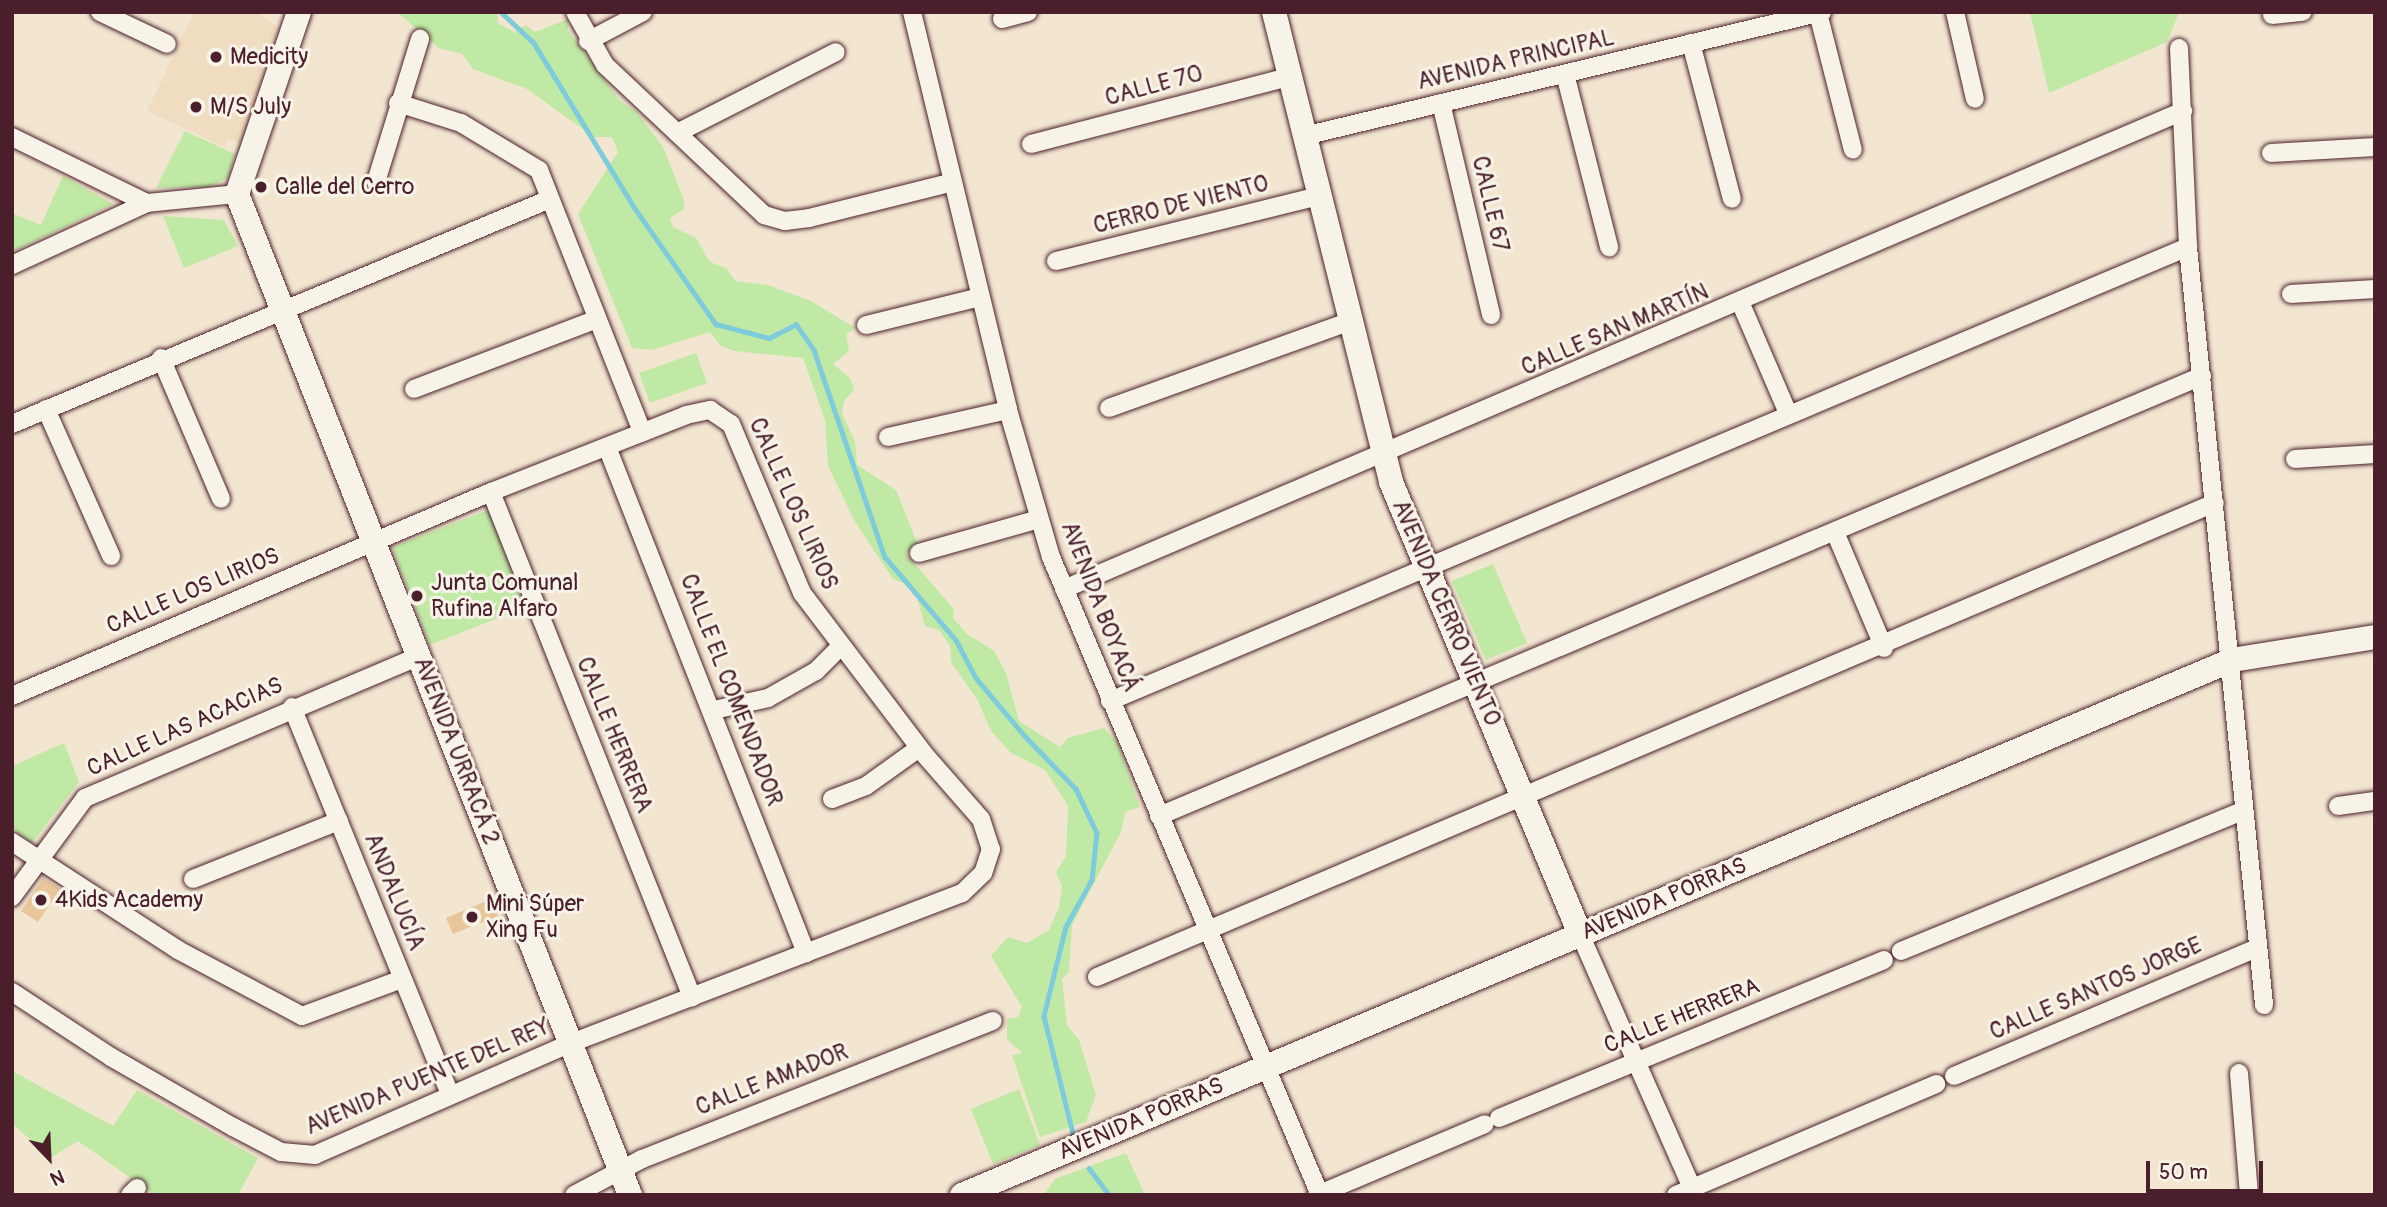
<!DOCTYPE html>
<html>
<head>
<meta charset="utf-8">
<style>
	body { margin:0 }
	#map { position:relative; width:2387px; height:1207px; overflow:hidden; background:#f3e6d1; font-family:Pangolin,sans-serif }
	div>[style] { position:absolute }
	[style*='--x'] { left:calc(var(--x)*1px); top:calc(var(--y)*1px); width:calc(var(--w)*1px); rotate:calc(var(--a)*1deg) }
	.built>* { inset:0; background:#f0dcc0 }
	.green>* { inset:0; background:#c0e9a5 }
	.stream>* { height:4.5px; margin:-2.25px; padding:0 2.25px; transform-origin:2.25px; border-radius:2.25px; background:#7ecbdc }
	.building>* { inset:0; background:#e9c69a }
	.roads { filter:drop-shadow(0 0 2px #4a1f2b) drop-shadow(0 0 2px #4a1f2b) }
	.street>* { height:18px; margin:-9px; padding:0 9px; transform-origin:9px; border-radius:9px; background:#f7f3e8 }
	.secondary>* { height:24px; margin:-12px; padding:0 12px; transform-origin:12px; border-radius:12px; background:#f7f3e8 }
	.dots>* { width:19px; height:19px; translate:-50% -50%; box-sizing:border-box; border:4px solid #f7f3e8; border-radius:50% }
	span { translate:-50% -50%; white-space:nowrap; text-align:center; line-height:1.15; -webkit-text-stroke:6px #f7f3e8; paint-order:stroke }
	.poi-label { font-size:23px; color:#4a1f2b }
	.left { translate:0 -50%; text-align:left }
	.street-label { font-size:23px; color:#4a1f2b }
	.frame { position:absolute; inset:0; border:14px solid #4a1f2b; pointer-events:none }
	.north { position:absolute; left:14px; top:1123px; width:70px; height:70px; -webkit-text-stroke:5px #f7f3e8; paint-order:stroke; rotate:157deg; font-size:19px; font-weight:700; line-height:28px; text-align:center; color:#4a1f2b }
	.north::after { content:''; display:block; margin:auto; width:24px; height:32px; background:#4a1f2b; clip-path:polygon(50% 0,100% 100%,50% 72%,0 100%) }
	.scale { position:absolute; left:2146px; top:1161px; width:117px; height:32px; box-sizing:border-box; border:4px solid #4a1f2b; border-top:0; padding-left:9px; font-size:21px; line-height:24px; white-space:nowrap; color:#4a1f2b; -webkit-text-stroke:5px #f7f3e8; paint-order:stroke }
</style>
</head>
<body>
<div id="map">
	<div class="built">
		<i style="clip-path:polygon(194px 12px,255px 12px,286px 33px,244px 145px,228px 138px,225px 147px,147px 111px)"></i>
	</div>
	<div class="green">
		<i style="clip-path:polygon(397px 12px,497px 12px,498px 23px,514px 32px,526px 25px,535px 32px,568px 19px,568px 30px,620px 101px,636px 111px,663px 147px,684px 200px,684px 209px,670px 218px,673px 227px,696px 238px,710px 262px,726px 268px,735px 281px,768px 285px,811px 301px,855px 328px,846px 334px,849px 351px,833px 364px,850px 378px,854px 390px,844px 401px,842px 414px,855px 441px,857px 465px,896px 490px,918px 545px,906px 554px,954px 609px,953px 618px,967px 634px,994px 651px,1006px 673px,1019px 721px,1060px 747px,1068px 738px,1104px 728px,1117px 742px,1140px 807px,1125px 812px,1121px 832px,1072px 925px,1069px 972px,1062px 979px,1067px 1025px,1079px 1040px,1096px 1095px,1086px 1122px,1040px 1137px,1012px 1055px,1022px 1053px,1007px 1039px,1007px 1019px,1018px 1017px,1022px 1007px,991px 956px,1008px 937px,1027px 943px,1049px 930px,1059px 907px,1062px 887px,1056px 872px,1066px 856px,1068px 806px,1045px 770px,1011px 753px,991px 731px,977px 699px,951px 662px,950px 646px,939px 630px,925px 626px,914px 587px,893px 579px,854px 520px,828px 466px,825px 420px,803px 358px,734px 351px,721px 346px,710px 332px,652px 350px,632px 348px,578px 214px,618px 152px,612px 137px,594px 137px,527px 89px,473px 69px,462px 54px,439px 48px)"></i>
		<i style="clip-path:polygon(2030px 12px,2179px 12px,2167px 42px,2049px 93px)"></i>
		<i style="clip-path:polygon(185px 131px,235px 154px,228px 178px,209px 187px,156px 188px)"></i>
		<i style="clip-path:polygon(63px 176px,113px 204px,12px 252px,12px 213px,41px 225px)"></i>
		<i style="clip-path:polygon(163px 216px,224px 220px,238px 246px,184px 268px)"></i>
		<i style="clip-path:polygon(696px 353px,707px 383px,650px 403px,639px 373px)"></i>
		<i style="clip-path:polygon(488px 510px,526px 607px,430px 645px,392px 547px)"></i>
		<i style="clip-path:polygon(1493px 564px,1527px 643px,1486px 660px,1452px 581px)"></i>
		<i style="clip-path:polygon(64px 743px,79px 782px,32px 843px,12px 828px,12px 766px)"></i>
		<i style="clip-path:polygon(12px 1071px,113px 1126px,137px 1090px,258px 1158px,238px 1195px,162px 1195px,152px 1193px,78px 1141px,50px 1158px,12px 1123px)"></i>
		<i style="clip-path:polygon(1019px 1089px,1040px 1145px,993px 1164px,971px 1109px)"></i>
		<i style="clip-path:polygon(1126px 1153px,1145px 1195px,1044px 1195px,1055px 1179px)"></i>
	</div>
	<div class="stream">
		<i style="--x:501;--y:12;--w:45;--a:43.2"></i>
		<i style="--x:534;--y:43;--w:192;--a:58.6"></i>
		<i style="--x:634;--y:207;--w:143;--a:55"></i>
		<i style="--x:716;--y:324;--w:55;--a:14.8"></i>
		<i style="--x:769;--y:338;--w:30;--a:-27"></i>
		<i style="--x:796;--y:324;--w:32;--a:55"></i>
		<i style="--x:814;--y:350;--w:219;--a:71.1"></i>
		<i style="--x:885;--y:557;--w:109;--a:49.5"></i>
		<i style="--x:956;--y:640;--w:43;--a:62.2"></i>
		<i style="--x:976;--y:678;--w:75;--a:49.9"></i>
		<i style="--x:1024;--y:735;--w:75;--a:46.1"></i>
		<i style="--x:1076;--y:789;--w:49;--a:64.5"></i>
		<i style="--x:1097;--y:833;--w:47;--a:96.1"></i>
		<i style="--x:1092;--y:880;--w:54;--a:119"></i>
		<i style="--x:1066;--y:927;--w:92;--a:103.9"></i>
		<i style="--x:1044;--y:1016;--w:121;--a:76.1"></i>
		<i style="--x:1089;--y:1168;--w:34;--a:53"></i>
	</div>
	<div class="building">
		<i style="clip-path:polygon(43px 878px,60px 889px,38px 922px,21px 911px)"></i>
		<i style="clip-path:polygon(491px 899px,498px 916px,453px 934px,446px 918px)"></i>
	</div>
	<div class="roads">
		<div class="street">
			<i style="--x:100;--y:12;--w:74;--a:25.5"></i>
			<i style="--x:575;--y:12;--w:61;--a:60.5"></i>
			<i style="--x:605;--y:65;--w:219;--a:43.3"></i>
			<i style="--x:764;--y:215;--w:22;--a:16"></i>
			<i style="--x:785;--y:221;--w:24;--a:-7"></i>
			<i style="--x:809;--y:218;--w:148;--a:-14"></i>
			<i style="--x:912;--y:12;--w:409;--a:76.4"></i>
			<i style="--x:1008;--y:410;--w:153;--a:73.7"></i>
			<i style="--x:1051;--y:557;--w:692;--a:67.14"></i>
			<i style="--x:1955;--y:12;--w:89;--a:77.1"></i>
			<i style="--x:1818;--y:13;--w:141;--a:75.7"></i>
			<i style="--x:2272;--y:15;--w:31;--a:-6"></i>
			<i style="--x:1002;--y:19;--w:27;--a:-15"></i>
			<i style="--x:588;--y:41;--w:62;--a:-27.8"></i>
			<i style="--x:1691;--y:43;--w:161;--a:75.3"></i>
			<i style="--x:2179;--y:48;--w:199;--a:87.4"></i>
			<i style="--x:2188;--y:247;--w:762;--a:84.27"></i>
			<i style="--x:1565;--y:74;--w:179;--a:75.7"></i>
			<i style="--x:398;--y:103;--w:66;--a:17.6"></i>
			<i style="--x:461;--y:123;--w:91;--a:31.1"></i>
			<i style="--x:539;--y:170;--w:282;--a:68.5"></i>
			<i style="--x:1441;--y:103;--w:218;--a:76.7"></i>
			<i style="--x:677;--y:133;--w:178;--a:-27"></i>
			<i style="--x:1304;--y:136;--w:533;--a:-13.46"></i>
			<i style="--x:12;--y:137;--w:150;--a:26.1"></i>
			<i style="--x:1031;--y:144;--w:267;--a:-14.6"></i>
			<i style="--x:2271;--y:153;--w:104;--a:-3.3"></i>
			<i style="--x:376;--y:182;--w:150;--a:-72.9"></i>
			<i style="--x:1056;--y:261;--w:270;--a:-13.9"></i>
			<i style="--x:12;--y:265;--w:149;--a:-24.7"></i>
			<i style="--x:147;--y:203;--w:90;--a:-5.7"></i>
			<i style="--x:2291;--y:294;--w:84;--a:-3.4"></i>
			<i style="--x:1741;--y:304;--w:119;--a:66.7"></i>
			<i style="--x:866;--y:325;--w:117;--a:-13.8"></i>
			<i style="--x:161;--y:358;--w:153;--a:66.9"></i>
			<i style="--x:414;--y:389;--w:196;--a:-20.9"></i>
			<i style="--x:1109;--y:408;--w:254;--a:-19.8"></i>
			<i style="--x:46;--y:409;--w:161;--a:66.1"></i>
			<i style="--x:12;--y:424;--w:583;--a:-22.7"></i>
			<i style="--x:888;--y:437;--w:123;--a:-12.7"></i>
			<i style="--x:607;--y:447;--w:544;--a:68.53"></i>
			<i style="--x:2295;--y:459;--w:80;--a:-3.6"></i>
			<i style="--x:491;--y:492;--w:544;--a:68.3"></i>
			<i style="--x:1835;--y:532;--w:126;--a:67.1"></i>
			<i style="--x:919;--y:553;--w:125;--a:-15.8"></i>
			<i style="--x:1064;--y:589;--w:1217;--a:-23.13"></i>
			<i style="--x:12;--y:696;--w:521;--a:-23.07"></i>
			<i style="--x:491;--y:492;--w:210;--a:-21.5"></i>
			<i style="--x:686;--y:415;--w:25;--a:-12"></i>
			<i style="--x:710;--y:410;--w:25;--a:34"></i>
			<i style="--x:731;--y:424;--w:183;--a:67.2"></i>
			<i style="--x:802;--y:593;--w:202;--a:52.8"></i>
			<i style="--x:924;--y:754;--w:86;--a:48.8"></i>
			<i style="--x:981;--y:819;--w:32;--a:72"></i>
			<i style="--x:991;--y:849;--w:25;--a:108"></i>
			<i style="--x:983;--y:873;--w:29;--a:136"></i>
			<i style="--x:962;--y:893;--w:419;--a:159"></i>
			<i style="--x:571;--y:1043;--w:279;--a:156.4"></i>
			<i style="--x:315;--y:1155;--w:34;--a:-175"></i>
			<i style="--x:281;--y:1152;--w:54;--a:-152.5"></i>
			<i style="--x:233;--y:1127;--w:141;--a:-150.2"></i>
			<i style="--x:111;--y:1057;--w:118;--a:-146.7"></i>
			<i style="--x:1110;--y:701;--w:1170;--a:-22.84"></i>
			<i style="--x:292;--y:707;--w:418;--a:67.8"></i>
			<i style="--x:714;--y:710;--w:55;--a:-12.5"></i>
			<i style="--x:768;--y:698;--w:55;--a:-29.4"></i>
			<i style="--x:816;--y:671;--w:35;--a:-45"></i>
			<i style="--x:832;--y:799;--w:36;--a:-21"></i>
			<i style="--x:866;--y:786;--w:65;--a:-35.6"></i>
			<i style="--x:2338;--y:806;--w:37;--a:-8"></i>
			<i style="--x:1159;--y:816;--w:1132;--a:-22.87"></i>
			<i style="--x:12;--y:842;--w:198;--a:33"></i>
			<i style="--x:178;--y:950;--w:140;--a:28"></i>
			<i style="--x:302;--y:1016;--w:107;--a:-20.3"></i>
			<i style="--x:193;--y:879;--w:157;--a:-21.7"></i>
			<i style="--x:12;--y:897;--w:123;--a:-53.6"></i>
			<i style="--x:85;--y:798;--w:363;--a:-23"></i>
			<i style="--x:1580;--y:934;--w:278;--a:66.2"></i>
			<i style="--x:1901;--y:951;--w:370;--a:-22.3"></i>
			<i style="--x:1097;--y:977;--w:1214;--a:-22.98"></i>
			<i style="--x:2239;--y:1073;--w:122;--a:85.3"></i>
			<i style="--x:1954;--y:1076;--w:329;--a:-22.9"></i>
			<i style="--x:1499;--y:1118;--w:416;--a:-22.3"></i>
			<i style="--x:130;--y:1195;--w:10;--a:-45"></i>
			<i style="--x:574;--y:1195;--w:77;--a:-27.9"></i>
			<i style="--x:642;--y:1159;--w:377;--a:-21.5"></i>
			<i style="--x:1317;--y:1195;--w:182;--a:-22.9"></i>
			<i style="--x:1676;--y:1195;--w:283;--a:-23.1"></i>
		</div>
		<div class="secondary">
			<i style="--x:299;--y:12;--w:192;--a:108.8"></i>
			<i style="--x:237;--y:194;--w:1075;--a:68.56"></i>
			<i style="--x:1274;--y:12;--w:484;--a:76"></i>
			<i style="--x:1391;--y:482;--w:490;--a:67.3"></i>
			<i style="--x:962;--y:1195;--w:1378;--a:-22.84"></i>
			<i style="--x:2232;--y:660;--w:145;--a:-9.1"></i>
		</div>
	</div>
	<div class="dots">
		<i style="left:216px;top:57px;background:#4a1f2b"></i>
		<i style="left:196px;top:107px;background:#4a1f2b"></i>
		<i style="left:261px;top:187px;background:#4a1f2b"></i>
		<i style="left:417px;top:596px;background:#4a1f2b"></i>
		<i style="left:41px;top:900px;background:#4a1f2b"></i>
		<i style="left:472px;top:917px;background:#4a1f2b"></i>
	</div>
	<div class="poi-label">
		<span class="left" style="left:230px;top:57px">Medicity</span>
		<span class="left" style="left:210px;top:107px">M/S July</span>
		<span class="left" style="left:275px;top:187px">Calle del Cerro</span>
		<span class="left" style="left:431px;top:596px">Junta Comunal<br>Rufina Alfaro</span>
		<span class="left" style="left:55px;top:900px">4Kids Academy</span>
		<span class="left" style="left:486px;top:917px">Mini Súper<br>Xing Fu</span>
	</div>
	<div class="street-label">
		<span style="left:1516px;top:60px;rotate:-13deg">AVENIDA PRINCIPAL</span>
		<span style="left:1154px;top:86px;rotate:-15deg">CALLE 70</span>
		<span style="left:1490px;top:204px;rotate:77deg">CALLE 67</span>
		<span style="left:1181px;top:205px;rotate:-14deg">CERRO DE VIENTO</span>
		<span style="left:1615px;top:330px;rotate:-23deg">CALLE SAN MARTÍN</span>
		<span style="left:793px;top:504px;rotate:66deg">CALLE LOS LIRIOS</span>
		<span style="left:193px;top:591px;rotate:-23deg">CALLE LOS LIRIOS</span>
		<span style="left:1100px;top:607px;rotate:69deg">AVENIDA BOYACÁ</span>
		<span style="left:1446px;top:613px;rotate:67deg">AVENIDA CERRO VIENTO</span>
		<span style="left:731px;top:690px;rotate:69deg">CALLE EL COMENDADOR</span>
		<span style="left:185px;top:727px;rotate:-24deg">CALLE LAS ACACIAS</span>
		<span style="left:614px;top:735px;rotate:68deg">CALLE HERRERA</span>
		<span style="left:456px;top:751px;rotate:69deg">AVENIDA URRACÁ 2</span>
		<span style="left:394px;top:892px;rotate:68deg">ANDALUCÍA</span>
		<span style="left:1664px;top:899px;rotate:-23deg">AVENIDA PORRAS</span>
		<span style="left:2096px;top:989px;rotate:-23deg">CALLE SANTOS JORGE</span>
		<span style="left:1682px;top:1016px;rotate:-22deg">CALLE HERRERA</span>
		<span style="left:428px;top:1077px;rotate:-23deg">AVENIDA PUENTE DEL REY</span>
		<span style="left:772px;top:1080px;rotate:-21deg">CALLE AMADOR</span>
		<span style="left:1141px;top:1119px;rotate:-23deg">AVENIDA PORRAS</span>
	</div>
	<div class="frame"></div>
	<div class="north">N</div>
	<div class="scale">50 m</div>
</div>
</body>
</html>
